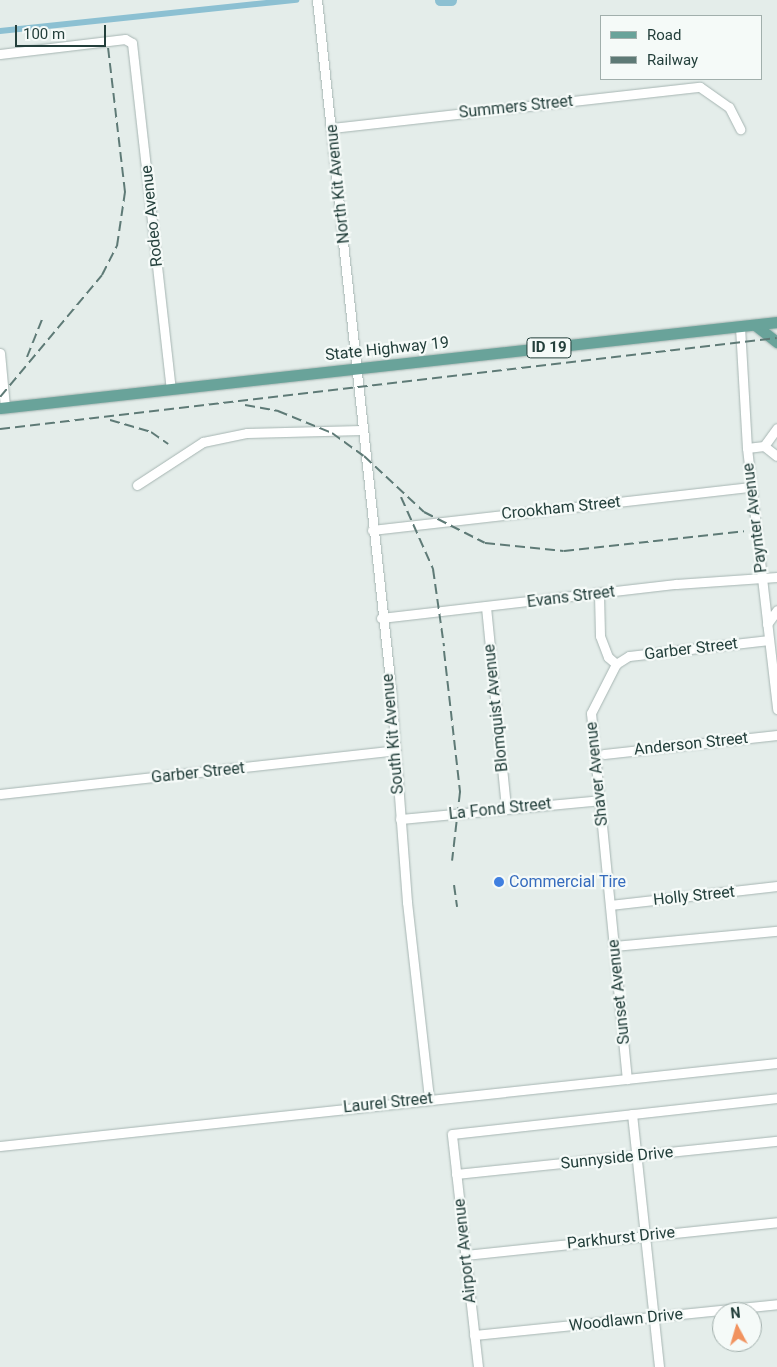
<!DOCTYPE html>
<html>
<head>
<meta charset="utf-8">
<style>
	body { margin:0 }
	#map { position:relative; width:777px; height:1367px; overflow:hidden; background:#e4edea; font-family:Roboto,sans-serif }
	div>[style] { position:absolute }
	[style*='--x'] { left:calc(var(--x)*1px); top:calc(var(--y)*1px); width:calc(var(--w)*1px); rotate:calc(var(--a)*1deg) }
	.canal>* { height:6px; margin:-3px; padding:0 3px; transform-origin:3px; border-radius:3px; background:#8cc0d2 }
	.river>* { height:11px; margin:-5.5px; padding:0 5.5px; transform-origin:5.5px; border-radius:5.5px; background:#8cc0d2 }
	.roads { filter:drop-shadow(0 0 1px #a6b5b2) drop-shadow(0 0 1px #a6b5b2) }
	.minor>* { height:9px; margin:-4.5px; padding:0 4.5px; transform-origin:4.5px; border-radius:4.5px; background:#fff }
	.major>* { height:11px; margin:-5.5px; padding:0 5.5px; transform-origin:5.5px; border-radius:5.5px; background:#69a39a }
	.rail>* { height:2px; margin-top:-1px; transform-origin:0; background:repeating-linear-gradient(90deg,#5e7a76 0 10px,transparent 0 15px) }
	.dots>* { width:14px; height:14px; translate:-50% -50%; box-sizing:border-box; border:2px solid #f5faf8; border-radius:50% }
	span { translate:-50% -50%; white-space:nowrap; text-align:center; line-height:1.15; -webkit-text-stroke:4.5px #f5faf8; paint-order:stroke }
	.shield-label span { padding:1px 4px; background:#f5faf8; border:1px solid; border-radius:4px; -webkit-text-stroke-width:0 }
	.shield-label { font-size:15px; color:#233f3b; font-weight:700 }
	.street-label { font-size:16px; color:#233f3b }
	.shop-label { font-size:16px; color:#366cbe }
	.left { translate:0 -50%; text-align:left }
	.legend { position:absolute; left:600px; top:15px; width:162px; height:65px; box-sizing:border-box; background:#f5faf8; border:1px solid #a1afac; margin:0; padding:6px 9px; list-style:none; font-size:15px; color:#233f3b }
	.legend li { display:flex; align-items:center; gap:10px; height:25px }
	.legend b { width:25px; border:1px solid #a1afac }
	.north { position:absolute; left:712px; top:1302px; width:50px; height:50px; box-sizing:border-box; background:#f5faf8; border:1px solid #a1afac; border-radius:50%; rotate:354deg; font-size:14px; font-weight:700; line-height:20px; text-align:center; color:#233f3b }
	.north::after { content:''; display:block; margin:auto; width:18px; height:22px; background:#f1925e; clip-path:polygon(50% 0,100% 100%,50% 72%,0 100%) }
	.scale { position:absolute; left:15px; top:25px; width:91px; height:22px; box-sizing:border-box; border:2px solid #233f3b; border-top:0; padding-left:6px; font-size:15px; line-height:18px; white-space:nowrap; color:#233f3b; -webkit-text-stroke:4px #f5faf8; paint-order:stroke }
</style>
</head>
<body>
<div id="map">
	<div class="canal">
		<i style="--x:0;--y:31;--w:298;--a:-6"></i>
	</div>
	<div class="river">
		<i style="--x:440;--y:0;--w:11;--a:0"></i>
	</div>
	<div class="roads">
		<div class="minor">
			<i style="--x:317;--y:0;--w:693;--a:83.87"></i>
			<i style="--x:391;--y:689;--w:214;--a:85.7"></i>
			<i style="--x:407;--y:902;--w:198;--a:83.6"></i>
			<i style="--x:0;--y:54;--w:126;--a:-6.8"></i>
			<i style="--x:125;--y:39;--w:8;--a:30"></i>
			<i style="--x:132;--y:43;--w:348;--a:83.6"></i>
			<i style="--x:332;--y:128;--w:370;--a:-6.4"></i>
			<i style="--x:700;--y:87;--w:35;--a:35"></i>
			<i style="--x:729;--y:107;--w:25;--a:63"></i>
			<i style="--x:740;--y:327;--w:121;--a:86.7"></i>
			<i style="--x:747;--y:448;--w:263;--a:83.4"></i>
			<i style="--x:0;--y:353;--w:54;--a:84.7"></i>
			<i style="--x:764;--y:446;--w:22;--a:-54"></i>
			<i style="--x:747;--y:448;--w:17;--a:-7"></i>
			<i style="--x:764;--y:446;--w:16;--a:38"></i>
			<i style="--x:137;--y:485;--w:79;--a:-33.1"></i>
			<i style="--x:203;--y:442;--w:45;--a:-11.6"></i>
			<i style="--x:247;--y:433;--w:115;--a:-1.5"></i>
			<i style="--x:372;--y:530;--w:381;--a:-6.5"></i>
			<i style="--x:599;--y:594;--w:42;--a:88.6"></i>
			<i style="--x:600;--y:636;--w:22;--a:69"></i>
			<i style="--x:608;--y:657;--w:11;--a:41"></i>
			<i style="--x:486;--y:607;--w:202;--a:84.3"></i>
			<i style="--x:381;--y:618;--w:297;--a:-6.6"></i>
			<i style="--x:676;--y:584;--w:101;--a:-4"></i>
			<i style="--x:767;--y:624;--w:17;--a:-54"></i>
			<i style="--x:616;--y:664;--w:55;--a:117"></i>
			<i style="--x:591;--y:713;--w:368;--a:84.4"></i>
			<i style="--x:616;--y:664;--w:15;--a:-32"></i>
			<i style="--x:629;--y:656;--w:141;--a:-6.5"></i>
			<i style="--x:604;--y:754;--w:174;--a:-6.3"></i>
			<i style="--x:0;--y:794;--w:398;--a:-6.3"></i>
			<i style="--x:400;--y:819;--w:201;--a:-5.4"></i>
			<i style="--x:610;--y:905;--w:168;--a:-6.5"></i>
			<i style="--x:614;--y:946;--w:164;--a:-5.3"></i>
			<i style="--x:632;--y:1114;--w:254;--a:83.9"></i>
			<i style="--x:0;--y:1146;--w:781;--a:-6.1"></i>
			<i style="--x:456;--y:1174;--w:323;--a:-5.9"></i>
			<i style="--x:465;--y:1255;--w:314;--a:-6"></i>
			<i style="--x:474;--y:1335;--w:305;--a:-5.8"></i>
			<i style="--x:478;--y:1367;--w:234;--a:-96.4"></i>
			<i style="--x:452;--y:1134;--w:327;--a:-6.3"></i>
		</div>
		<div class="major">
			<i style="--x:755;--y:325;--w:28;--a:38"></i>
			<i style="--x:0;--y:408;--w:782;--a:-6.32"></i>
		</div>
	</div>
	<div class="rail">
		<i style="--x:27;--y:357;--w:43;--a:-68.2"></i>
		<i style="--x:0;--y:397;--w:159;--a:-50.1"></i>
		<i style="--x:102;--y:275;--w:33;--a:-63"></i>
		<i style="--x:117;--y:246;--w:55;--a:-81.6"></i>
		<i style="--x:125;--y:192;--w:146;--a:-96.7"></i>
		<i style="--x:245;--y:405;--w:34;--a:10"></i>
		<i style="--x:278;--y:411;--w:58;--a:22.2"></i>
		<i style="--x:332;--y:433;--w:39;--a:36"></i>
		<i style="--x:364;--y:456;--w:82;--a:43"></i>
		<i style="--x:424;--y:512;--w:68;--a:26.9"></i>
		<i style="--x:485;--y:543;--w:79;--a:5.8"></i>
		<i style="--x:564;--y:551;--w:181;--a:-6.3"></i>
		<i style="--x:110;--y:420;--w:43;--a:16.3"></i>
		<i style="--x:151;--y:432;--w:21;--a:35"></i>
		<i style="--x:0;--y:429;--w:782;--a:-6.68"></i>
		<i style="--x:401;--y:497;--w:79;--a:66"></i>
		<i style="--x:433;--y:569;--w:78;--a:81.9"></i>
		<i style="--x:444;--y:651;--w:142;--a:83.5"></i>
		<i style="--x:460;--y:792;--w:69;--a:96.6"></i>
		<i style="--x:454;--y:885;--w:22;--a:82"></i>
	</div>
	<div class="dots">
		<i style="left:499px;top:882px;background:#3f7fe0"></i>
	</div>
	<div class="shield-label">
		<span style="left:549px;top:348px">ID 19</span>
	</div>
	<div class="street-label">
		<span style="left:516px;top:107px;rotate:-6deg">Summers Street</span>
		<span style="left:338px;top:184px;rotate:-96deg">North Kit Avenue</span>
		<span style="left:152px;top:216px;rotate:-96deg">Rodeo Avenue</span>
		<span style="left:387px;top:349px;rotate:-6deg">State Highway 19</span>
		<span style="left:561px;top:508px;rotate:-6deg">Crookham Street</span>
		<span style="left:755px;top:518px;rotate:-97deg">Paynter Avenue</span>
		<span style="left:571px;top:597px;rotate:-7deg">Evans Street</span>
		<span style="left:691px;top:649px;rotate:-7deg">Garber Street</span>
		<span style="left:496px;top:708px;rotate:-96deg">Blomquist Avenue</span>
		<span style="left:393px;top:734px;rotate:-95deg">South Kit Avenue</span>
		<span style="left:691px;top:744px;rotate:-6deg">Anderson Street</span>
		<span style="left:198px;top:773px;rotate:-6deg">Garber Street</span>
		<span style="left:597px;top:774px;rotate:-96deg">Shaver Avenue</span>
		<span style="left:500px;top:809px;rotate:-6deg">La Fond Street</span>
		<span style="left:694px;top:896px;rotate:-6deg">Holly Street</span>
		<span style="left:619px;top:992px;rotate:-96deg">Sunset Avenue</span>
		<span style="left:388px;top:1103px;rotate:-6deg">Laurel Street</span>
		<span style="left:617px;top:1158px;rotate:-6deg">Sunnyside Drive</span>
		<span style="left:621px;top:1238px;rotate:-6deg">Parkhurst Drive</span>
		<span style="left:465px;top:1251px;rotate:-96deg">Airport Avenue</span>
		<span style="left:626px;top:1320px;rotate:-6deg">Woodlawn Drive</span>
	</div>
	<div class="shop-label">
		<span class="left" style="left:509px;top:882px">Commercial Tire</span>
	</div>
	<ul class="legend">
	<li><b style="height:6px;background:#69a39a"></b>Road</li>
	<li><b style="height:6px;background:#5e7a76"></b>Railway</li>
	</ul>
	<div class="north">N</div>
	<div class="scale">100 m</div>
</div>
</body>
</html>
